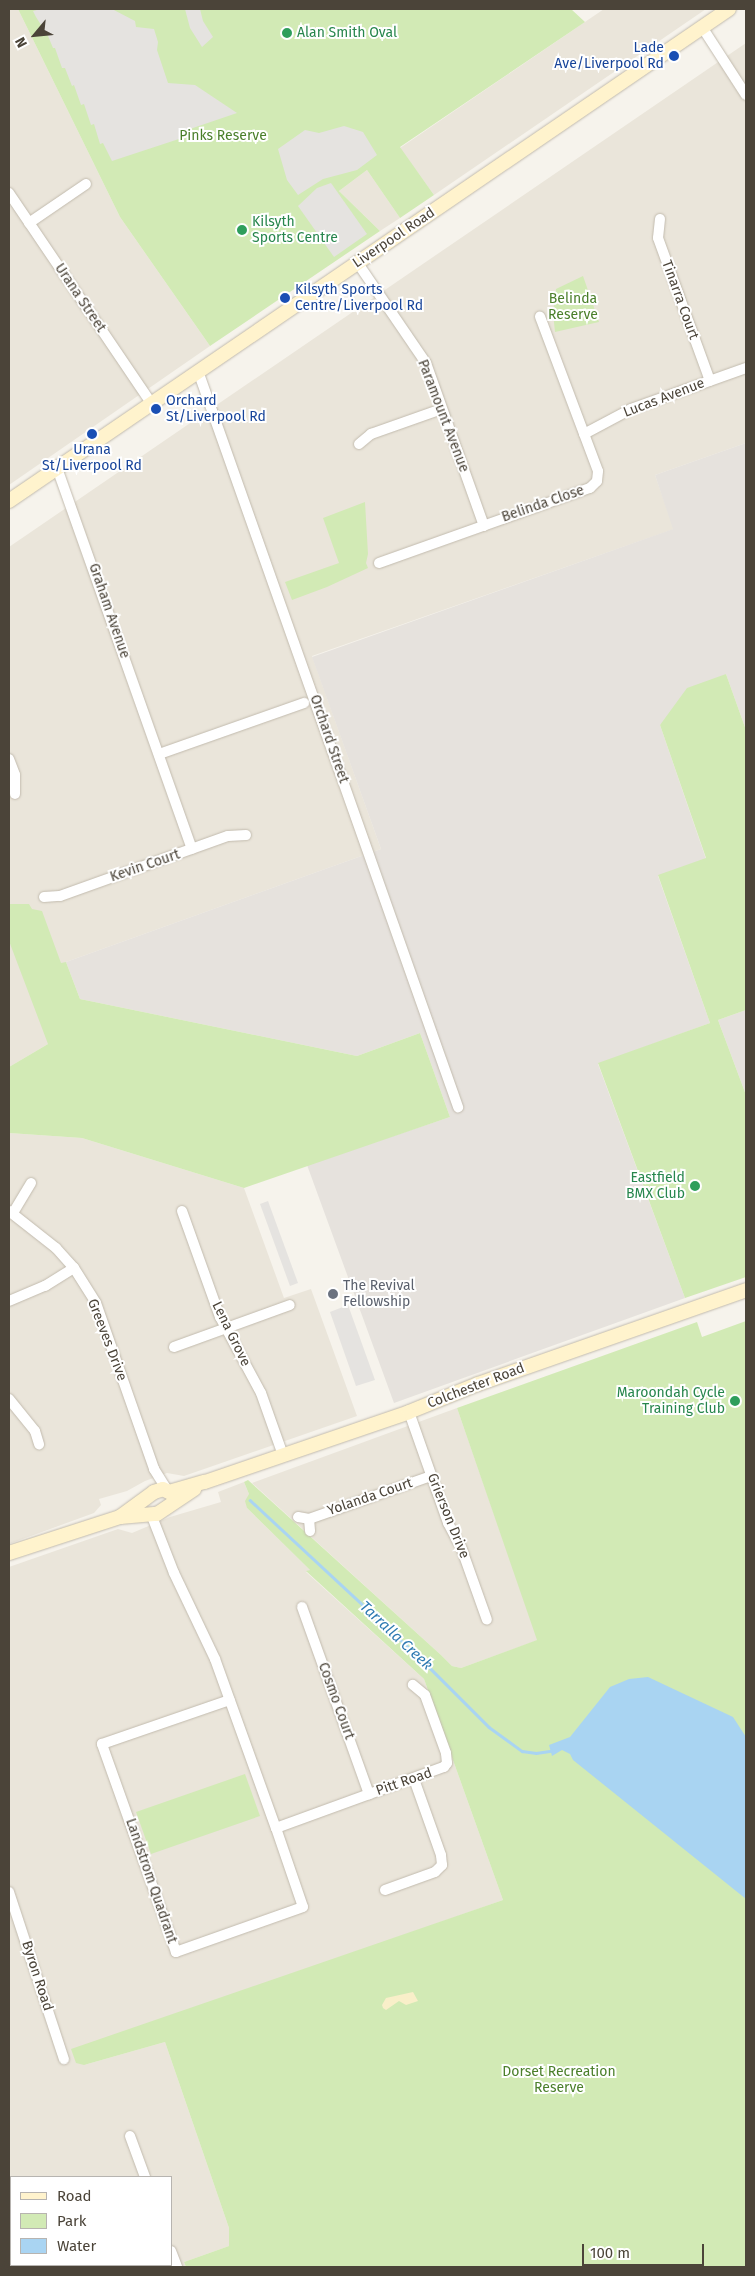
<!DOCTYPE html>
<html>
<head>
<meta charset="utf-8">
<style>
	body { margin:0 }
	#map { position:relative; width:755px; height:2276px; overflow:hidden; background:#f6f3ec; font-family:"Fira Sans",sans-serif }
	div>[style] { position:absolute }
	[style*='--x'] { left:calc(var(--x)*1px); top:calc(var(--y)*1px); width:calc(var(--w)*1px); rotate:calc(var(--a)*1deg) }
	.residential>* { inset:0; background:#eae5da }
	.industrial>* { inset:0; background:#e6e2dd }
	.green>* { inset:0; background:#d2eab5 }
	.sand>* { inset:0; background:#f9efc9 }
	.parking>* { inset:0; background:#e5e3e0 }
	.water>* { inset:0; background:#a9d4f2 }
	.stream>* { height:2.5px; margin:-1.25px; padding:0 1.25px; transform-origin:1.25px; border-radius:1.25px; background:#a9d4f2 }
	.roads { filter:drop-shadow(0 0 1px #c2bbae) drop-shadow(0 0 1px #c2bbae) }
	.street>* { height:10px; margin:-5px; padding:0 5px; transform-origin:5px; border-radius:5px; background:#fff }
	.secondary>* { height:14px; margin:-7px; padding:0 7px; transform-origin:7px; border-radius:7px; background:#fff3cd }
	.dots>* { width:14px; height:14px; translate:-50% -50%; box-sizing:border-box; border:2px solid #fff; border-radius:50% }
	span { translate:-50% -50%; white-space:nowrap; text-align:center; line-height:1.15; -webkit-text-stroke:4px #fff; paint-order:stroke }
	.leisure-label { font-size:14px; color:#27864d }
	.left { translate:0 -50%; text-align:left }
	.right { translate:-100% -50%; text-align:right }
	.transit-label { font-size:14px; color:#164399 }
	.park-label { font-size:14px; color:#4a7f2a }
	.street-label { font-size:14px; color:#4b4439 }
	.worship-label { font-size:14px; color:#5b616d }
	.water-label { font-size:15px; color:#2e7ab2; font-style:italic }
	.frame { position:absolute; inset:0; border:10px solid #4b4439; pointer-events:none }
	.legend { position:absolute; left:10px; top:2176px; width:162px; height:90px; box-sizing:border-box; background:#fff; border:1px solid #b7b4b0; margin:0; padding:6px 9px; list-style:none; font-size:15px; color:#4b4439 }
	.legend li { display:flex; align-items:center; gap:10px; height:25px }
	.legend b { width:25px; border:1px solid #b7b4b0 }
	.north { position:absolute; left:10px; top:10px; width:50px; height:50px; -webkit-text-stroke:4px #fff; paint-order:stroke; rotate:242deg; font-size:14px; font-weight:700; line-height:20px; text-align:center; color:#4b4439 }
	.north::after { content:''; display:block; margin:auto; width:18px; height:22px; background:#4b4439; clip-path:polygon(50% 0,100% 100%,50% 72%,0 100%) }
	.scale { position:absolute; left:582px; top:2244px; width:122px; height:22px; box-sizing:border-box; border:2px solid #4b4439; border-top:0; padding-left:6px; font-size:15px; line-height:18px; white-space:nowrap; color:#4b4439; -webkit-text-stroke:4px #fff; paint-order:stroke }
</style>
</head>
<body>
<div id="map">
	<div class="residential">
		<i style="clip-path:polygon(9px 9px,18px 9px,120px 217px,210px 346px,9px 485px)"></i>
		<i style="clip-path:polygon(604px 9px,706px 9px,434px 195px,400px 148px)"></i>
		<i style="clip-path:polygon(746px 43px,746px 443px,655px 475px,674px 529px,312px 656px,381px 849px,66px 962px,48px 1044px,9px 1067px,9px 547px)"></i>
		<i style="clip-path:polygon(367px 170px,400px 218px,380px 231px,339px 191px)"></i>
		<i style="clip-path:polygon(9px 1133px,82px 1138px,244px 1188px,284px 1298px,311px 1289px,357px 1416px,184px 1476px,167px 1473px,145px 1481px,127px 1491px,99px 1499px,101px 1505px,94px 1513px,9px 1544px)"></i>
		<i style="clip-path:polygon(457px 1408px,538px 1640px,461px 1668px,452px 1666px,441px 1655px,252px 1483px)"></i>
		<i style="clip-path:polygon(evenodd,244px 1482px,249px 1494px,247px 1508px,310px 1570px,306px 1572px,424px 1679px,503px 1900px,322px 1964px,84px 2065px,165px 2042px,229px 2228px,229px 2246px,184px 2262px,186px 2267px,9px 2267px,9px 1567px,118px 1529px,132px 1533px,170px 1517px,221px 1502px,218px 1492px,244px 1482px,11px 2177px,171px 2177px,171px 2265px,11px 2265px,11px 2177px)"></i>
	</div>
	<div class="industrial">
		<i style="clip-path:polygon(746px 443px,746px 730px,726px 674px,660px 725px,706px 859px,658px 876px,710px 1023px,598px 1064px,685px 1298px,394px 1403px,307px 1165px,450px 1117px,420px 1033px,357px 1056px,80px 999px,66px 962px,381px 849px,312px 657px,673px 529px,655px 475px)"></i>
		<i style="clip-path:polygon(746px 1010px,746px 1095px,718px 1020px)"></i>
	</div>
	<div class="green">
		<i style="clip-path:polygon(18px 9px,571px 9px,585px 22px,400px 147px,434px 195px,400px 218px,367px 170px,339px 191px,380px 231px,210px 346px,120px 217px)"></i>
		<i style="clip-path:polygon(583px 276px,599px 322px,555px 332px,553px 313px,556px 289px)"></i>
		<i style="clip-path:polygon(365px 502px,368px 554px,366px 563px,368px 568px,327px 587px,292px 600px,285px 582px,339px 563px,323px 518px)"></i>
		<i style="clip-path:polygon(726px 674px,746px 730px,746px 1010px,718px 1020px,746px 1095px,746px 1277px,685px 1298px,598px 1063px,710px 1023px,658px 875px,706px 858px,660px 725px,687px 688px)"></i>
		<i style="clip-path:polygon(9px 904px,29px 904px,32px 909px,42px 911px,61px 963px,66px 962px,80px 999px,357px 1056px,420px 1033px,450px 1117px,244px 1188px,82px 1138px,9px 1133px,9px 1067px,48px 1044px,9px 941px)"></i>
		<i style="clip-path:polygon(746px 1321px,746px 2267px,186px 2267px,184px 2262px,229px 2246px,229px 2228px,165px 2042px,84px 2065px,76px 2063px,71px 2049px,503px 1900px,424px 1679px,306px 1571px,310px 1570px,247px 1508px,245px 1501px,249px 1494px,244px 1482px,248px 1480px,441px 1655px,452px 1666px,461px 1668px,537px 1640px,457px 1408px,697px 1322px,702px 1337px)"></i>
		<i style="clip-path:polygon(245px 1774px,260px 1816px,151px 1854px,136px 1812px)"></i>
	</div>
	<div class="sand">
		<i style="clip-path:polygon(413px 1992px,418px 2001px,406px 2005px,399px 2001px,386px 2010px,383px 2008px,382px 2005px,386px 1998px)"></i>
	</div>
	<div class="parking">
		<i style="clip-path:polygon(41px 9px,112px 9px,135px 21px,136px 27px,154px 29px,158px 42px,157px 50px,168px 83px,195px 85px,237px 113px,190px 129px,191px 135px,112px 161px,103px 143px,100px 144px,94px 124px,91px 125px,84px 104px,81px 105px,74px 85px,72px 86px,65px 68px,62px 68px,55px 48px,53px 48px,48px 36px,36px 17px,33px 11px)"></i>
		<i style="clip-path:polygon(185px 9px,200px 9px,203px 21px,213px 37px,202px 47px,190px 28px)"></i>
		<i style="clip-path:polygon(344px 126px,363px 132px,377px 155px,357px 170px,323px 179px,298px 195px,287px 180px,278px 149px,305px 130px,319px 133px)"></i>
		<i style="clip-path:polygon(331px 183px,367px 234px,334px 257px,298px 206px,317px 188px)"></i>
		<i style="clip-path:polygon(268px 1201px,298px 1283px,290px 1286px,260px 1204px)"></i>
		<i style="clip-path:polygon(348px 1305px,375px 1380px,356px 1386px,330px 1312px)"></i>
	</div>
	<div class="water">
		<i style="clip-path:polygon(648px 1677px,733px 1717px,746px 1737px,746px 1899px,573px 1760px,570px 1754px,562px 1750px,552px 1756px,549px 1745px,570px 1737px,610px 1687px,629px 1679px)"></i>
	</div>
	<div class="stream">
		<i style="--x:250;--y:1500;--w:233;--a:42.9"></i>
		<i style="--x:421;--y:1659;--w:96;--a:45"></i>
		<i style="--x:489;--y:1727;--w:41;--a:36"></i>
		<i style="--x:522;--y:1751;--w:14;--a:8"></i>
		<i style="--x:536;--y:1753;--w:15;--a:-8"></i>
	</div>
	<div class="roads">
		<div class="street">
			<i style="--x:702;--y:27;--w:81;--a:57.1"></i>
			<i style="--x:9;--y:193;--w:254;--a:55.9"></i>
			<i style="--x:660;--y:219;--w:19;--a:96"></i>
			<i style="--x:658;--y:238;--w:152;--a:70"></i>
			<i style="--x:29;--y:223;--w:69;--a:-34.4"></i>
			<i style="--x:357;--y:262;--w:122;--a:55.7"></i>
			<i style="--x:426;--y:363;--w:173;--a:70.4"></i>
			<i style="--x:198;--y:371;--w:781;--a:70.54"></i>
			<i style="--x:584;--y:434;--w:53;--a:-28"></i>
			<i style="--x:631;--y:409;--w:122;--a:-19.6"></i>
			<i style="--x:359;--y:444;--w:16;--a:-40"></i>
			<i style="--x:371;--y:434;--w:75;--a:-19.4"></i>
			<i style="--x:57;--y:468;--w:404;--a:70.5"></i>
			<i style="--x:379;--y:563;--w:224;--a:-19.6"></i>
			<i style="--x:590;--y:488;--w:10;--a:-45"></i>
			<i style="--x:597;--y:481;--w:10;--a:-84"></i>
			<i style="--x:598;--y:471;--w:165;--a:-110.6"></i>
			<i style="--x:159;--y:754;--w:154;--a:-19.4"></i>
			<i style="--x:9;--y:759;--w:17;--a:69"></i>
			<i style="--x:15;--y:775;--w:19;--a:90"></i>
			<i style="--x:44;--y:897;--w:16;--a:-4"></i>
			<i style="--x:60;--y:896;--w:178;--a:-19.7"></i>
			<i style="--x:228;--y:836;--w:18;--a:-3"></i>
			<i style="--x:9;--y:1211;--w:60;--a:38.2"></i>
			<i style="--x:56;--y:1248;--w:27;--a:48"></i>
			<i style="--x:74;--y:1268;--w:41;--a:57.8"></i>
			<i style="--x:96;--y:1303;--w:176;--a:70.7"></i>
			<i style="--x:154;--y:1469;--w:25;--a:58"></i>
			<i style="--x:182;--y:1211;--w:113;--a:70.3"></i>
			<i style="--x:220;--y:1317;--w:86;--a:61.7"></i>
			<i style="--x:261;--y:1393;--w:66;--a:70.5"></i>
			<i style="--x:13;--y:1213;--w:35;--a:-59"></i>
			<i style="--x:9;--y:1301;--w:39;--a:-23"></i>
			<i style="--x:45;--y:1286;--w:34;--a:-32"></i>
			<i style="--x:174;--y:1347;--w:123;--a:-19.9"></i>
			<i style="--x:9;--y:1399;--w:41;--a:50.9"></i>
			<i style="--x:35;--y:1431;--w:14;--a:73"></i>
			<i style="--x:409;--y:1412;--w:118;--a:70.6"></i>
			<i style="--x:448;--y:1523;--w:27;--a:62"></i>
			<i style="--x:461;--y:1547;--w:77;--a:70.4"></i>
			<i style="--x:151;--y:1514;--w:63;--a:68.7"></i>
			<i style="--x:174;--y:1573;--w:95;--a:64.5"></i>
			<i style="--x:215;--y:1659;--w:180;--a:70.2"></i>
			<i style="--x:276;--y:1828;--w:83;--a:71.1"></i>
			<i style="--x:303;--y:1907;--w:135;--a:160.5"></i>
			<i style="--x:176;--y:1952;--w:221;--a:-109.6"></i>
			<i style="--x:102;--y:1744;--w:135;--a:-19"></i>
			<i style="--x:298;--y:1517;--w:11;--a:10"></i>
			<i style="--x:309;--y:1519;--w:12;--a:85"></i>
			<i style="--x:309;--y:1519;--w:129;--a:-19.4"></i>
			<i style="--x:302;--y:1607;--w:199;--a:70.3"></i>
			<i style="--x:276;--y:1828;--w:179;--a:-20"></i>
			<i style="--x:444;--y:1767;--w:5;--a:-53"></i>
			<i style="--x:447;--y:1763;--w:10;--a:-96"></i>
			<i style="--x:446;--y:1753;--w:62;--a:-109.9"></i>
			<i style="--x:425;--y:1695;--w:16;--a:-140"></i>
			<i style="--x:385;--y:1890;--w:53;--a:-19.8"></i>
			<i style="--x:435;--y:1872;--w:10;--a:-45"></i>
			<i style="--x:442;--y:1865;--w:10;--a:-96"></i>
			<i style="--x:441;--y:1855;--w:81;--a:-109.6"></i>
			<i style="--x:9;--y:1892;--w:176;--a:71.8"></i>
			<i style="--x:130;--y:2136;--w:44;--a:69.9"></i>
			<i style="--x:9;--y:2207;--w:8;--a:76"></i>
			<i style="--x:171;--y:2251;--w:17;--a:69"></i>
			<i style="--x:27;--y:2265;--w:2;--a:63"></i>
		</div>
		<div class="secondary">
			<i style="--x:9;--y:501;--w:872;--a:-34.35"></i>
			<i style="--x:169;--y:1492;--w:37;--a:-16"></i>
			<i style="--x:205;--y:1482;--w:216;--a:-18.9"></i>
			<i style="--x:409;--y:1412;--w:74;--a:-22.1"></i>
			<i style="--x:478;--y:1384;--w:284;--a:-19.3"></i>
			<i style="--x:120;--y:1517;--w:42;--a:-36.3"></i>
			<i style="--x:154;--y:1492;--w:9;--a:-18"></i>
			<i style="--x:163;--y:1489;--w:7;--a:27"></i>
			<i style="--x:9;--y:1553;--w:117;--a:-18"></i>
			<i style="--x:120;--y:1517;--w:37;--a:-5"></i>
			<i style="--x:157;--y:1514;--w:45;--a:-34"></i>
		</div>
	</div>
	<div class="dots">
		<i style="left:287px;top:33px;background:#2e9e5b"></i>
		<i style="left:674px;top:56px;background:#1a4fb4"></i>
		<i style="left:242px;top:230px;background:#2e9e5b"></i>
		<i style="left:285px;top:298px;background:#1a4fb4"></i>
		<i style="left:156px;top:409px;background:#1a4fb4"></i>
		<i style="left:92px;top:434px;background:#1a4fb4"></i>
		<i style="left:695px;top:1186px;background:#2e9e5b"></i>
		<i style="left:333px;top:1294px;background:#6b7280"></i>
		<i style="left:735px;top:1401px;background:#2e9e5b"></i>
	</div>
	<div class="leisure-label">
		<span class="left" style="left:297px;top:33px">Alan Smith Oval</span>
		<span class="left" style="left:252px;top:230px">Kilsyth<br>Sports Centre</span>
		<span class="right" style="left:685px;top:1186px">Eastfield<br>BMX Club</span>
		<span class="right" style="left:725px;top:1401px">Maroondah Cycle<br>Training Club</span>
	</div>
	<div class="transit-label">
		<span class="right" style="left:664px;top:56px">Lade<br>Ave/Liverpool Rd</span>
		<span class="left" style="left:295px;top:298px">Kilsyth Sports<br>Centre/Liverpool Rd</span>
		<span class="left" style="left:166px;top:409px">Orchard<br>St/Liverpool Rd</span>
		<span style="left:92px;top:458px">Urana<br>St/Liverpool Rd</span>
	</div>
	<div class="park-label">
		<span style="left:223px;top:136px">Pinks Reserve</span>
		<span style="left:573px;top:307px">Belinda<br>Reserve</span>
		<span style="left:559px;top:2080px">Dorset Recreation<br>Reserve</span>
	</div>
	<div class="street-label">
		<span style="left:394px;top:238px;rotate:-34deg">Liverpool Road</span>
		<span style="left:80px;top:298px;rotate:56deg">Urana Street</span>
		<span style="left:680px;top:300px;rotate:70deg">Tinarra Court</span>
		<span style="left:664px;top:398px;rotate:-21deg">Lucas Avenue</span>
		<span style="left:443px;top:416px;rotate:69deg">Paramount Avenue</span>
		<span style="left:543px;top:504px;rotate:-19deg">Belinda Close</span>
		<span style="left:109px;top:611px;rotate:71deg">Graham Avenue</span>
		<span style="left:329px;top:739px;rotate:71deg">Orchard Street</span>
		<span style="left:145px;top:866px;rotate:-19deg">Kevin Court</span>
		<span style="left:231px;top:1334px;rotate:64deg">Lena Grove</span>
		<span style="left:107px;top:1340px;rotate:69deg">Greeves Drive</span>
		<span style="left:476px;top:1386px;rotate:-21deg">Colchester Road</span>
		<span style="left:370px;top:1497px;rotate:-19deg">Yolanda Court</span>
		<span style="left:448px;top:1516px;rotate:68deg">Grierson Drive</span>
		<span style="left:336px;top:1701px;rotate:70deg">Cosmo Court</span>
		<span style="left:404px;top:1782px;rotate:-19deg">Pitt Road</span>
		<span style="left:151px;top:1881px;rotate:71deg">Landstrom Quadrant</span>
		<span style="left:37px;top:1976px;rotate:72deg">Byron Road</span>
	</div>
	<div class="worship-label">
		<span class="left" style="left:343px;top:1294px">The Revival<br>Fellowship</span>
	</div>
	<div class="water-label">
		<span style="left:396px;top:1636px;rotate:43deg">Tarralla Creek</span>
	</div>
	<div class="frame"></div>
	<ul class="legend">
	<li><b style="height:6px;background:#fff3cd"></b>Road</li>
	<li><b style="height:14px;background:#d2eab5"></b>Park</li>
	<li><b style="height:14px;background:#a9d4f2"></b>Water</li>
	</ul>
	<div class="north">N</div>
	<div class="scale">100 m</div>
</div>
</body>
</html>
